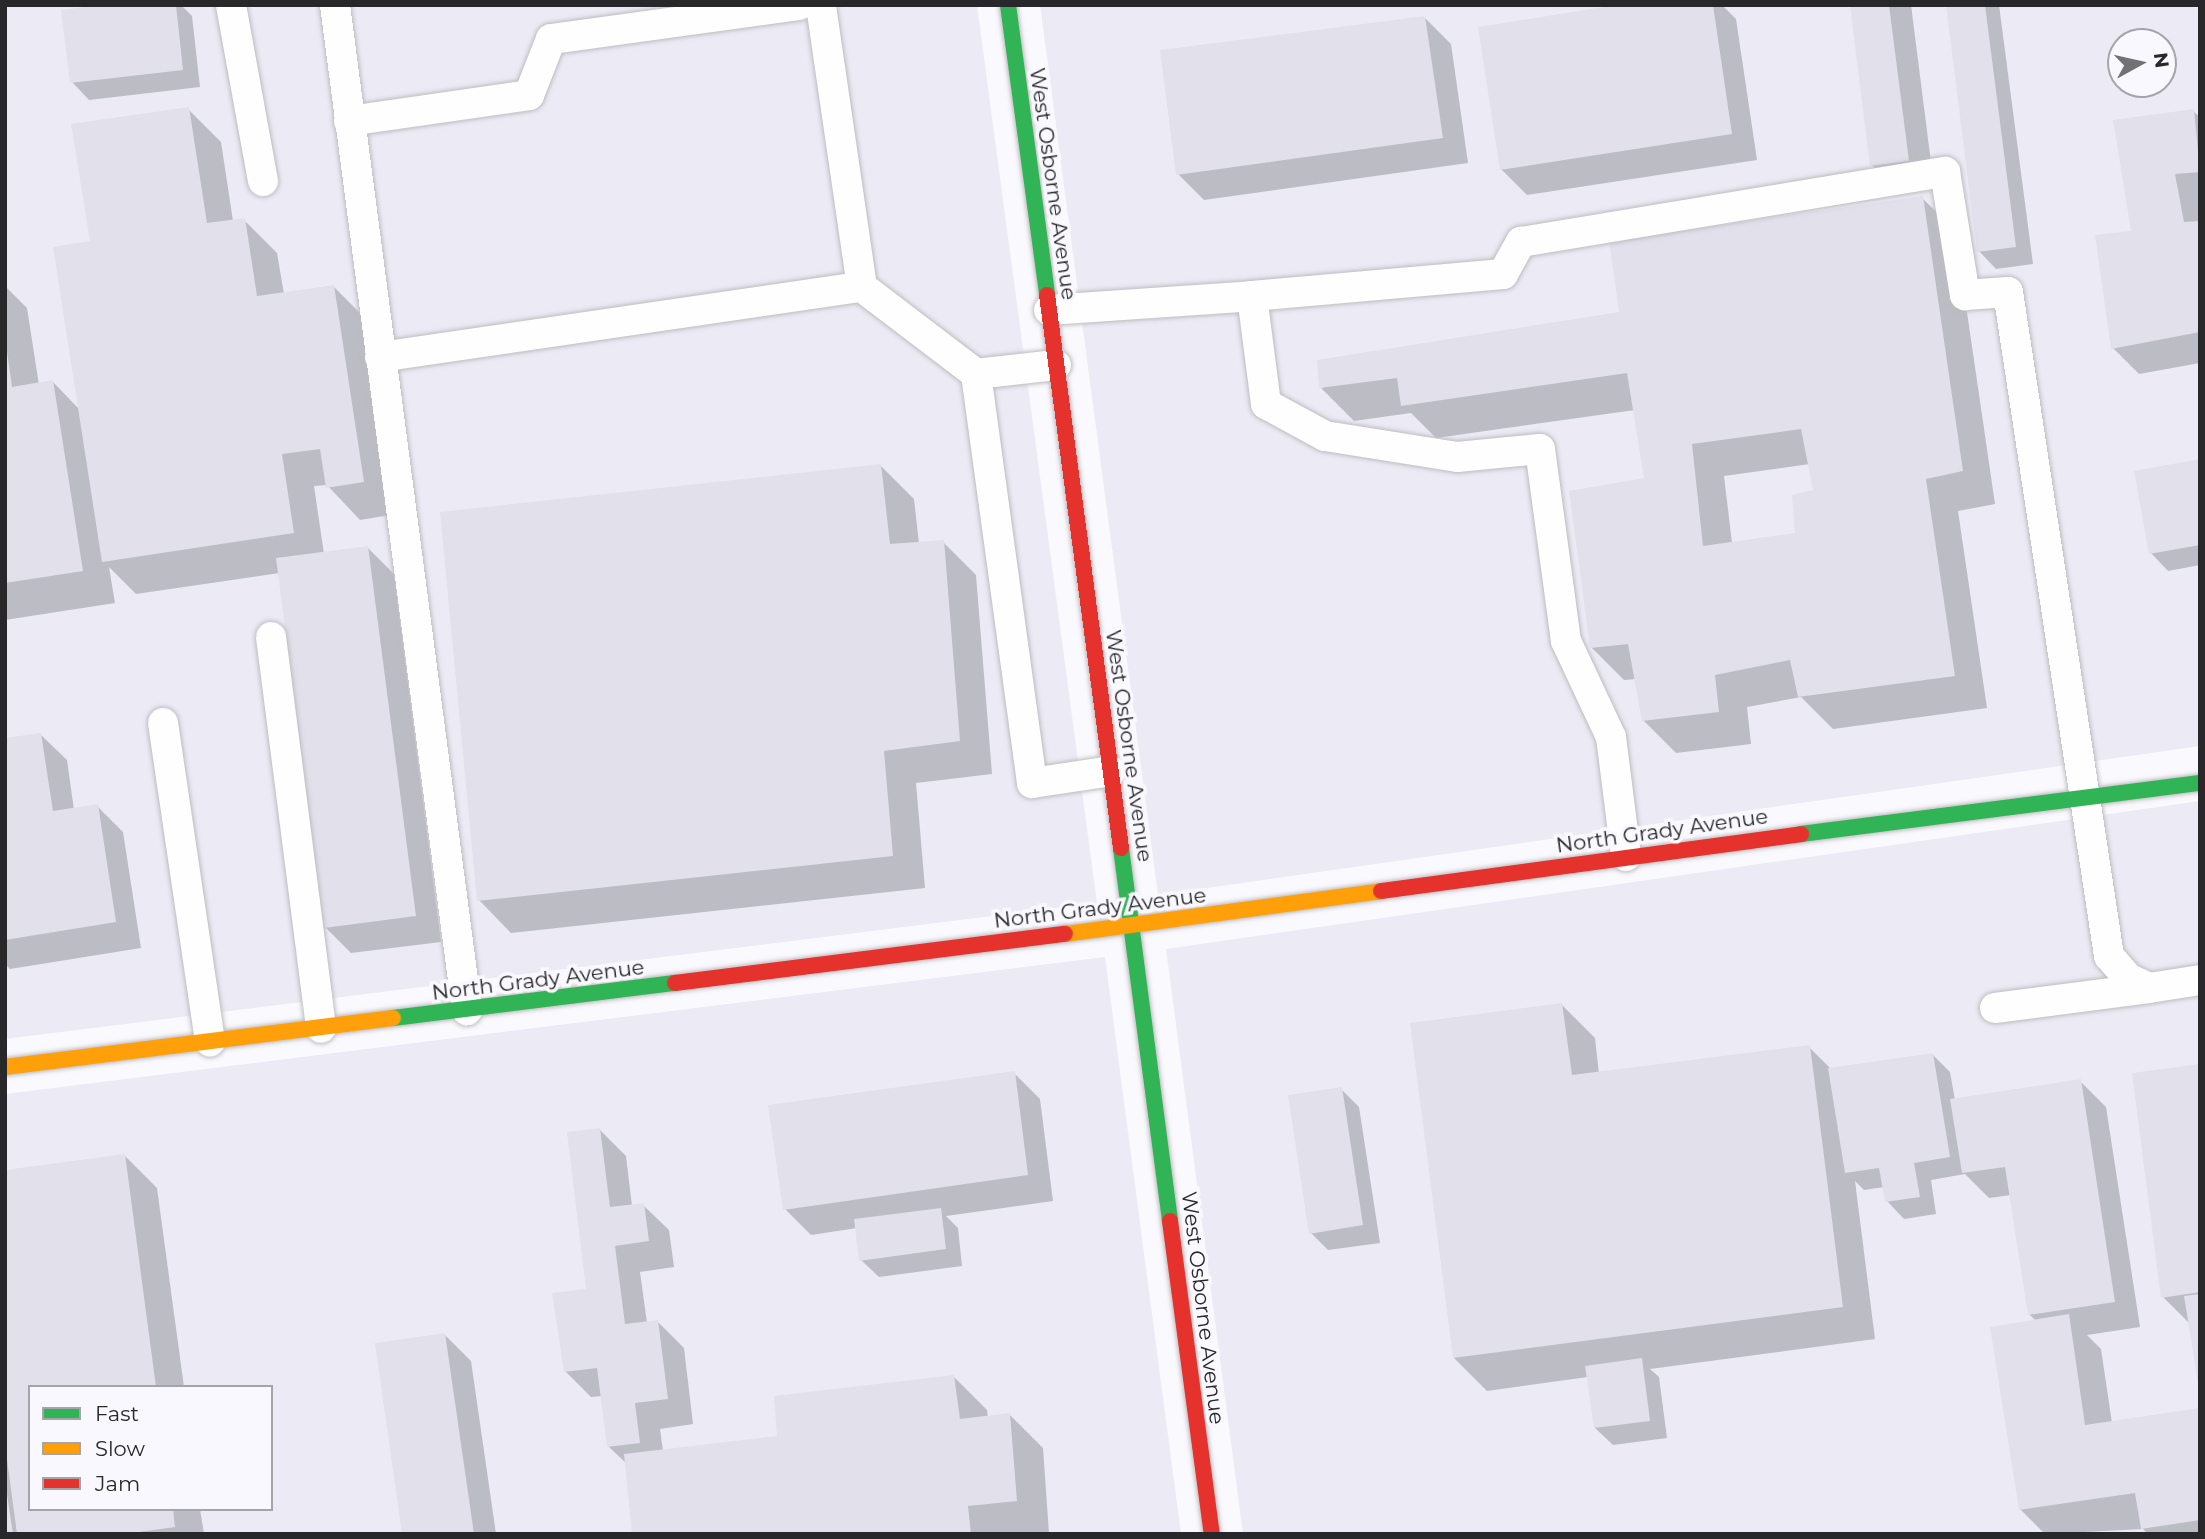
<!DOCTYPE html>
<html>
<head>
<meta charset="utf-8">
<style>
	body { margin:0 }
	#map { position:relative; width:2205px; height:1539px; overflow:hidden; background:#faf9fd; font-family:Montserrat,sans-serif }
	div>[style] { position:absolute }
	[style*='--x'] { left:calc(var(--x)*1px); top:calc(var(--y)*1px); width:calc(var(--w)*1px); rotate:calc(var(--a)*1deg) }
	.built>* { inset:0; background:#ecebf5 }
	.shadow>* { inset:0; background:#0003 }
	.building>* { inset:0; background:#e2e0eb }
	.roads { filter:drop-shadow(0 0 2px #bebcc0) drop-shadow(0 0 2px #bebcc0) }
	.lane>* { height:30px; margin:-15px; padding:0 15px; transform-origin:15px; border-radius:15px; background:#fefeff }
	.fast>* { height:16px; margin:-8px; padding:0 8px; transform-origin:8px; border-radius:8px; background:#30b455 }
	.slow>* { height:16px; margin:-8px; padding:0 8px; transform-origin:8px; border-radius:8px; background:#ff9f0a }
	.jam>* { height:16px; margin:-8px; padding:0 8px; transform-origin:8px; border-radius:8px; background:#e5322d }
	span { translate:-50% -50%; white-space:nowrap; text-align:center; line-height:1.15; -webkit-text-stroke:7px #f9f8fe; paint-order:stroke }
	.street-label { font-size:21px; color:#28282a }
	.frame { position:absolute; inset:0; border:7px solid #28282a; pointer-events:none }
	.legend { position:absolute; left:28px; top:1385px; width:245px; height:126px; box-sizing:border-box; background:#f9f8fe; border:2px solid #a5a5a9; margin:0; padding:9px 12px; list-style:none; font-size:21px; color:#28282a }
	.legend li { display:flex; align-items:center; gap:14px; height:35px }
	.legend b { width:35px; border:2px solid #a5a5a9 }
	.north { position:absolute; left:2107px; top:28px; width:70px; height:70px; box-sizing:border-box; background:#f9f8fe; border:2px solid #a5a5a9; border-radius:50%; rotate:82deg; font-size:19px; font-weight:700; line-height:28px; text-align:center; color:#28282a }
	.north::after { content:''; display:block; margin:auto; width:24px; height:32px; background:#727174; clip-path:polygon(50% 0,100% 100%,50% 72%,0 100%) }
</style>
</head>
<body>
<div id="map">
	<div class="built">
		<i style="clip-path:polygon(5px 5px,977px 5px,1097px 903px,5px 1039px)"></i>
		<i style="clip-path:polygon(evenodd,1040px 5px,2200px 5px,2200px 746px,1158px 895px,1040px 5px,2121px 42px,2163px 42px,2163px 84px,2121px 84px,2121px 42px)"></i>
		<i style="clip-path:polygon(2200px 801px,2200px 1534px,1243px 1534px,1166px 949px)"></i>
		<i style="clip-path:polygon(evenodd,1105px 957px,1181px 1534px,5px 1534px,5px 1094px,1105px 957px,30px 1387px,271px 1387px,271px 1509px,30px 1509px,30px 1387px)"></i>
	</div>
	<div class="shadow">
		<i style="clip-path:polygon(114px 5px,181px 5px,192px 16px,200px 87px,89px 100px,72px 82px)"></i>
		<i style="clip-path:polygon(1628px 5px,1722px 5px,1736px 19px,1757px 160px,1527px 195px,1501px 169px)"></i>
		<i style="clip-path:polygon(1851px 5px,1911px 5px,1934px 186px,1897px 191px,1872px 165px)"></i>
		<i style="clip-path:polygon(1947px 5px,1999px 5px,2033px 264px,1996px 269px,1979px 251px)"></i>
		<i style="clip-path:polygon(1425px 18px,1451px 44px,1468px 163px,1204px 200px,1178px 174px)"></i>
		<i style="clip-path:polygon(188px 109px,221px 142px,233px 221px,244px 220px,277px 253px,284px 294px,334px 287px,367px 320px,396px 514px,360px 520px,327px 485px,314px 486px,324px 554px,368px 548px,394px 574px,441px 942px,351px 953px,325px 927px,280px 573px,136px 594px,109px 567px,115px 603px,5px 620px,5px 286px,27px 308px,39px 385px,53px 382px,80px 410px,92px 243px)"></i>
		<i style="clip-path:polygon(2193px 111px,2200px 117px,2200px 363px,2139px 374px,2113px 348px,2133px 233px)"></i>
		<i style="clip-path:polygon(evenodd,1922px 198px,1955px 230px,1995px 504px,1958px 511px,1987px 708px,1833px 729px,1801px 697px,1747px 707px,1751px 744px,1676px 753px,1643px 720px,1636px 679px,1624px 680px,1591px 647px,1646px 479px,1635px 410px,1436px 438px,1411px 413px,1354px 421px,1321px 388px,1621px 314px,1922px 198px,1810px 464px,1815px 491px,1797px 534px,1732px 543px,1724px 476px,1810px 464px)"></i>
		<i style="clip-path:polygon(2200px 461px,2200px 565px,2168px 571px,2151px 553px)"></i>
		<i style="clip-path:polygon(881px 466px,914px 499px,919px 544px,943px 542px,976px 575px,992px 774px,916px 783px,925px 888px,511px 933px,479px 900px)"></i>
		<i style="clip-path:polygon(41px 735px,67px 760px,74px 810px,97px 806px,123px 832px,141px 948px,10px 969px,5px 964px,5px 740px)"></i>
		<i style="clip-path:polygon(1562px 1005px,1595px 1038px,1599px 1074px,1809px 1047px,1831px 1069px,1933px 1055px,1950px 1072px,1955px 1100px,2080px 1081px,2106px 1107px,2140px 1327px,2087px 1335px,2101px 1349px,2112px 1423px,2200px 1410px,2200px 1534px,2148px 1534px,2143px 1529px,2045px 1534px,2021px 1510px,2036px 1321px,2030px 1315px,2011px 1195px,1989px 1198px,1965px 1174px,1931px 1180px,1936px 1214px,1904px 1219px,1887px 1201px,1884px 1187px,1864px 1190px,1855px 1181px,1875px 1339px,1650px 1369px,1659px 1377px,1667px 1438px,1613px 1445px,1595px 1428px,1588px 1377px,1487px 1391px,1454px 1358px)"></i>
		<i style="clip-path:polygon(2200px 1065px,2200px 1381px,2189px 1323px,2163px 1297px)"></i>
		<i style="clip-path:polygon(1014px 1073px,1040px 1099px,1053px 1201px,946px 1216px,958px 1228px,962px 1266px,879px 1277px,861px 1260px,857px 1228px,811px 1235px,785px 1209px)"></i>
		<i style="clip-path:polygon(1341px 1089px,1359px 1107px,1380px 1243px,1328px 1250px,1311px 1233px)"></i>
		<i style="clip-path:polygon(600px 1130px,626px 1156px,632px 1206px,643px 1205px,669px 1230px,674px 1267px,640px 1272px,647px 1323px,658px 1322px,684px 1348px,693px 1424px,660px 1429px,663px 1451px,779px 1438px,954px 1377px,987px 1410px,988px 1418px,1010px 1415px,1043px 1448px,1049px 1533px,634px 1534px,627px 1464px,608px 1446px,602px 1396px,591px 1397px,565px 1371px,588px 1291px)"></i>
		<i style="clip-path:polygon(124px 1155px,157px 1188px,184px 1387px,30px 1387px,30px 1509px,200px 1509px,204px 1534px,5px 1534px,5px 1171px)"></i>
		<i style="clip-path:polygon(445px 1335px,471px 1361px,496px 1534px,404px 1534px)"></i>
	</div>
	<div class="building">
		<i style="clip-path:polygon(100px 5px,176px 5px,183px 70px,70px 83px,61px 10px)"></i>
		<i style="clip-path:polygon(1616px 5px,1713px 5px,1732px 134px,1500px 170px,1478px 27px)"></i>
		<i style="clip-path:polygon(1850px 5px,1889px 5px,1909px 161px,1870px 166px)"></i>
		<i style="clip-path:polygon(1946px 5px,1985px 5px,2016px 247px,1977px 252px)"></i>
		<i style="clip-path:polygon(1425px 16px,1443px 138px,1176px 175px,1160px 50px)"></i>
		<i style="clip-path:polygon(189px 107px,207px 223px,245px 218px,257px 296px,334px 285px,364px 482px,326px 488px,320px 449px,282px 454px,294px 533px,102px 562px,53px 247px,90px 241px,71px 124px)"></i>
		<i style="clip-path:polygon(2194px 109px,2200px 172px,2175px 174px,2184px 222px,2200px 221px,2200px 332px,2111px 349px,2095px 235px,2131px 231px,2113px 120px)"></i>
		<i style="clip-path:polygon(evenodd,1923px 196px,1963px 471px,1926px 479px,1955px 676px,1798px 697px,1790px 660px,1715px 675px,1719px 712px,1642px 721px,1628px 644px,1590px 648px,1569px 491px,1644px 478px,1627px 373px,1401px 406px,1397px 378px,1319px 388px,1317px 360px,1619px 312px,1609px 241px,1923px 196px,1801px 429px,1813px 490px,1792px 495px,1795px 533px,1703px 546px,1692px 444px,1801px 429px)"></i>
		<i style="clip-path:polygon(7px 351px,12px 387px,53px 380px,83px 571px,5px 583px)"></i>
		<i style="clip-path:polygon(2200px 459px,2200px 545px,2149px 554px,2134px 471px)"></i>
		<i style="clip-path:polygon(881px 464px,890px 544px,944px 540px,960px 741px,884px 751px,893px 856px,477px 901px,440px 512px)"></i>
		<i style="clip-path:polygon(368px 546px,416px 916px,324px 928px,276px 558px)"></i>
		<i style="clip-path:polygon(41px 733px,53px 811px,98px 804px,116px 922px,5px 940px,5px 738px)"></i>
		<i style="clip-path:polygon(1562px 1003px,1572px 1075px,1810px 1045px,1843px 1307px,1453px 1358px,1410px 1023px)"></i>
		<i style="clip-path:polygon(1933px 1053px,1950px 1157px,1914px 1163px,1920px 1197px,1885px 1202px,1879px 1168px,1845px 1173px,1828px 1068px)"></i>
		<i style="clip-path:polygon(2200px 1064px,2200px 1292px,2161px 1298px,2132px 1073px)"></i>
		<i style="clip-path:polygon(1015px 1071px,1028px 1175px,783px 1210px,768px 1105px)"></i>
		<i style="clip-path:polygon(2081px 1079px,2115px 1302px,2028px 1315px,2005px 1167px,1962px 1173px,1950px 1099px)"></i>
		<i style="clip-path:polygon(1342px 1087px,1363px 1225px,1309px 1234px,1288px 1095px)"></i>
		<i style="clip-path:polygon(600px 1128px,610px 1207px,644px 1203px,649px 1241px,615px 1246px,625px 1324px,658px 1320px,668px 1399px,635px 1403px,640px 1443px,607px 1447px,597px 1368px,564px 1372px,552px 1293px,586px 1289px,567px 1132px)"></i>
		<i style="clip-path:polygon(125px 1154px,156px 1387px,30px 1387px,30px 1509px,173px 1509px,175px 1527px,125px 1534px,17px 1534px,5px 1444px,5px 1170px)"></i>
		<i style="clip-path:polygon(941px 1208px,946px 1249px,859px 1261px,854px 1219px)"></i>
		<i style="clip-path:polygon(2200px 1294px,2200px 1383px,2198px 1383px,2184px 1296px)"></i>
		<i style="clip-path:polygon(2069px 1314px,2085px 1425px,2200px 1408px,2200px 1520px,2141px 1529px,2135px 1493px,2019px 1510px,1990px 1327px)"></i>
		<i style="clip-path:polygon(445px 1333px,474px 1534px,402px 1534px,375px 1343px)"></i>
		<i style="clip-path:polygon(1642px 1358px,1650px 1421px,1594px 1428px,1585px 1366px)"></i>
		<i style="clip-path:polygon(954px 1375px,960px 1419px,1010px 1413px,1017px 1501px,968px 1506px,971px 1534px,632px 1534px,624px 1454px,777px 1436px,774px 1396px)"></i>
		<i style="clip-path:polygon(7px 1494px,13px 1534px,5px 1534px)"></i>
	</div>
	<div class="roads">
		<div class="lane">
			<i style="--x:231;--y:5;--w:179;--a:79.7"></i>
			<i style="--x:335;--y:5;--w:1014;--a:82.52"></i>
			<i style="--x:349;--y:121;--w:182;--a:-8.2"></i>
			<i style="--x:529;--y:95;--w:60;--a:-68.6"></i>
			<i style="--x:551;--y:39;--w:251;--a:-7.8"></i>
			<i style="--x:862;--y:287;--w:143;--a:37.3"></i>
			<i style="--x:1252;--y:296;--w:252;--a:-5"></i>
			<i style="--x:1503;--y:274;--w:37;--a:-61"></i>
			<i style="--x:1521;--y:242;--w:430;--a:-9.4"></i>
			<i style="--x:1945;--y:172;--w:125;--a:80.8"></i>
			<i style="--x:1965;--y:295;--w:43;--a:-4"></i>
			<i style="--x:2008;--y:292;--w:672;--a:81.35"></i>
			<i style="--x:2109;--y:956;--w:29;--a:49"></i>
			<i style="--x:2128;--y:978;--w:23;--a:25"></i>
			<i style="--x:2149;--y:988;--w:52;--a:-8.9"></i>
			<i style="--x:1049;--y:310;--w:203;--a:-3.9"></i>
			<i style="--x:1252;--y:296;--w:109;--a:82.6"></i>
			<i style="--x:1266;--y:404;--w:67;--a:28.5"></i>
			<i style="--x:1325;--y:436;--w:134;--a:9"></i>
			<i style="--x:1457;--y:457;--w:83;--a:-5.5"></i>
			<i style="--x:1540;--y:449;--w:194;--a:82.3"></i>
			<i style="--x:1566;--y:641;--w:106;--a:64.9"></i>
			<i style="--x:1611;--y:737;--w:120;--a:82.8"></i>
			<i style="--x:380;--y:357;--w:487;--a:-8.3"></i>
			<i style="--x:862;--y:287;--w:285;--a:-98.3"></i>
			<i style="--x:1056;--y:365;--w:81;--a:173.6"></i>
			<i style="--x:976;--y:374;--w:413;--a:82.2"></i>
			<i style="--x:1032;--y:783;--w:80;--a:-8.6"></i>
			<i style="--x:271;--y:637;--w:394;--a:82.7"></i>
			<i style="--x:163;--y:723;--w:322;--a:81.6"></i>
			<i style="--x:1995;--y:1008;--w:155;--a:-7.4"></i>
		</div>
		<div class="fast">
			<i style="--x:1008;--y:5;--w:293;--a:82.3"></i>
			<i style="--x:1801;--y:834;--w:402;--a:-7.3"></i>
			<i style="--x:1121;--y:848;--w:376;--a:82.5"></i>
			<i style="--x:393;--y:1018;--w:284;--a:-7.1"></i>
		</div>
		<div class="slow">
			<i style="--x:1065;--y:934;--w:319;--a:-7.7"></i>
			<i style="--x:5;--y:1067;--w:391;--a:-7.2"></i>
		</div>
		<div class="jam">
			<i style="--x:1047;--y:295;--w:558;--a:82.38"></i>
			<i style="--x:1381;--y:891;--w:424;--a:-7.7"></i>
			<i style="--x:675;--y:983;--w:393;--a:-7.2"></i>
			<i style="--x:1170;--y:1221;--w:316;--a:82.4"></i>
		</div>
	</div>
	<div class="street-label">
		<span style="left:1053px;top:184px;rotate:82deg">West Osborne Avenue</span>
		<span style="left:1129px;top:746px;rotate:82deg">West Osborne Avenue</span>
		<span style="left:1662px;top:831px;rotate:-8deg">North Grady Avenue</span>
		<span style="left:1100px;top:908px;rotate:-7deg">North Grady Avenue</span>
		<span style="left:538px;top:980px;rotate:-7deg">North Grady Avenue</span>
		<span style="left:1203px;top:1308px;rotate:83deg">West Osborne Avenue</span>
	</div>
	<div class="frame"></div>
	<ul class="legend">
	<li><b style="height:9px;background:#30b455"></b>Fast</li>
	<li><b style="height:9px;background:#ff9f0a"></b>Slow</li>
	<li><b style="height:9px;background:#e5322d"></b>Jam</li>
	</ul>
	<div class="north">N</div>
</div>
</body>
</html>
